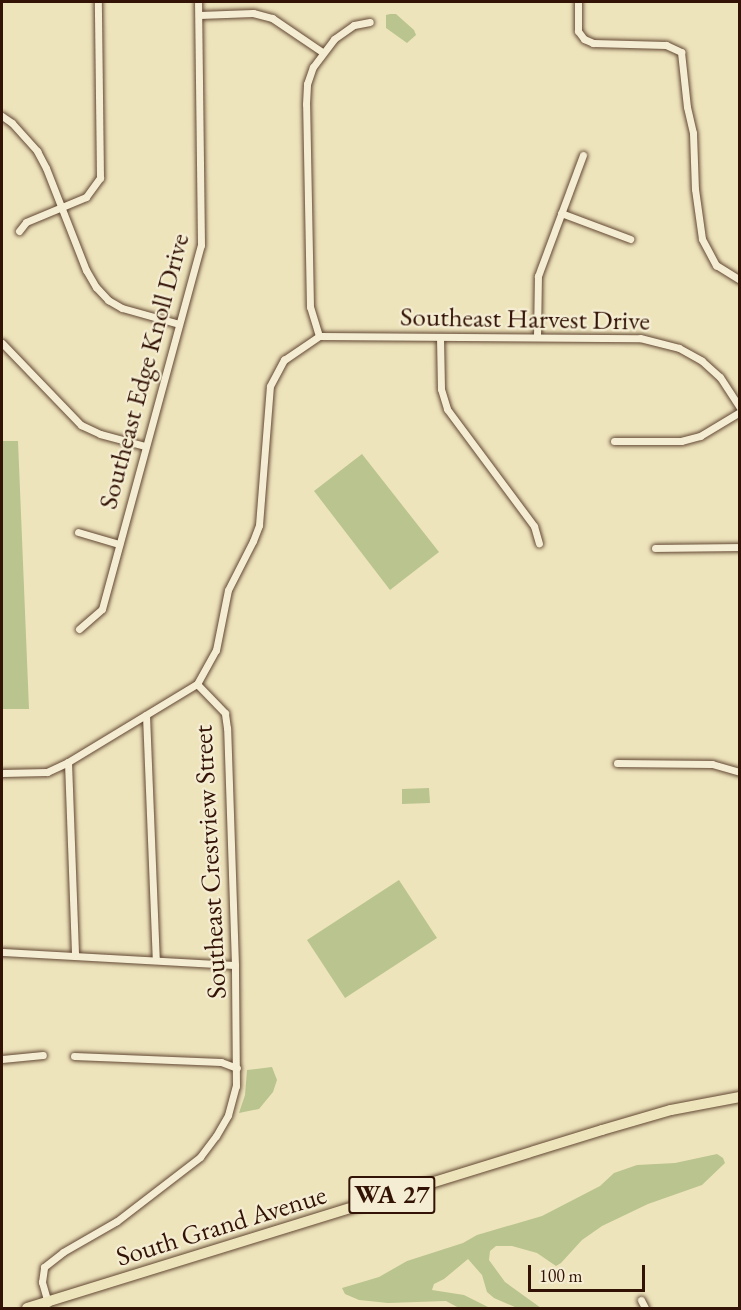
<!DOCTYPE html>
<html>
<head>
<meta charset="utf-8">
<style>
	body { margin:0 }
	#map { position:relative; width:741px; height:1310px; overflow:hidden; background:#eee4bc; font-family:"EB Garamond",serif }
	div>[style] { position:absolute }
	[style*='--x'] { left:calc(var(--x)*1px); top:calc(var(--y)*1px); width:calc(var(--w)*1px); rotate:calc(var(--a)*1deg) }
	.green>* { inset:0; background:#bac48f }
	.roads { filter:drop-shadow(0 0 2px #624733) drop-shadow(0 0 2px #624733) }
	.street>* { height:7px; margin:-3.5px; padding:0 3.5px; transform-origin:3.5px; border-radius:3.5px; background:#f4edd3 }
	.primary>* { height:10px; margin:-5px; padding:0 5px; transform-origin:5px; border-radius:5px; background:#eee4bc }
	span { translate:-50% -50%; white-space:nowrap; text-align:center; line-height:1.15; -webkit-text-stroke:4.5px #f4edd3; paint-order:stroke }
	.shield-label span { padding:2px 4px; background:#f4edd3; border:2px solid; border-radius:4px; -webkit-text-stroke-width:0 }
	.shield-label { font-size:26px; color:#331305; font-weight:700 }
	.street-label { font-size:27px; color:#331305 }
	.frame { position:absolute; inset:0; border:3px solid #331305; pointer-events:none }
	.scale { position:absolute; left:528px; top:1265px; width:117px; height:27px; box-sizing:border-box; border:3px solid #331305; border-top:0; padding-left:8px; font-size:18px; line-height:21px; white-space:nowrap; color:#331305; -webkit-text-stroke:4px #f4edd3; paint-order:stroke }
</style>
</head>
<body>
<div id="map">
	<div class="green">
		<i style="clip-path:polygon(390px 14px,396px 14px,414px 30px,416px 35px,407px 43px,386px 28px,386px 15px)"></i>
		<i style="clip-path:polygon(2px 441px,18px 441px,29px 709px,2px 709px)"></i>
		<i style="clip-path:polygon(362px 454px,439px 552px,390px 590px,314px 491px)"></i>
		<i style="clip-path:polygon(429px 788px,430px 803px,402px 804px,402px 789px)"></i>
		<i style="clip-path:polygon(399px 880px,437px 938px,345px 998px,307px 940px)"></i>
		<i style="clip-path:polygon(272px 1067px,277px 1080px,273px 1092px,259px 1109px,239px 1113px,245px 1095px,247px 1070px)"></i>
		<i style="clip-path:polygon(717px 1154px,723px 1158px,725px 1163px,702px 1185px,648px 1204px,602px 1226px,582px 1240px,561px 1263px,556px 1266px,537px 1253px,512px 1246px,496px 1246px,490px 1251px,489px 1260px,505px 1282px,541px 1308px,517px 1308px,494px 1298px,487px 1292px,482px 1275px,468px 1259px,444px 1279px,434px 1284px,432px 1290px,464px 1295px,490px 1308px,459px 1308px,446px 1301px,388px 1303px,359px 1300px,345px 1294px,342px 1288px,379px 1277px,407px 1261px,463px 1243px,477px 1235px,542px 1216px,600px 1186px,614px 1173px,637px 1165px,675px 1163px)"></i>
	</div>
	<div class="roads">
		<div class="street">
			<i style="--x:578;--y:2;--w:29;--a:90"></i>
			<i style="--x:578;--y:31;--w:10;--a:53"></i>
			<i style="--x:584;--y:39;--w:10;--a:24"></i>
			<i style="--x:593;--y:43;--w:73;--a:1.6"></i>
			<i style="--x:666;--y:45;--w:17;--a:25"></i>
			<i style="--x:681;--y:52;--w:55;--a:83.8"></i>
			<i style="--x:687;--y:107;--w:27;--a:77"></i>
			<i style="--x:693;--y:133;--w:56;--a:88"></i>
			<i style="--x:695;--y:189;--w:50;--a:82"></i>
			<i style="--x:702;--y:239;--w:30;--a:62"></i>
			<i style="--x:716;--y:265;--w:28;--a:32"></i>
			<i style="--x:199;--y:15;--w:54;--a:-2.1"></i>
			<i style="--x:253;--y:13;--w:20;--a:15"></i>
			<i style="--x:272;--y:18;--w:60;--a:34.2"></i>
			<i style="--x:2;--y:116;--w:12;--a:35"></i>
			<i style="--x:12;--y:123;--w:38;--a:48"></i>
			<i style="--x:37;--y:151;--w:19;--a:62"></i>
			<i style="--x:46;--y:168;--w:110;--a:68.6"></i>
			<i style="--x:86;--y:270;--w:20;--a:60"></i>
			<i style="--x:96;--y:287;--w:18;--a:47"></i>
			<i style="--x:108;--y:300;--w:16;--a:30"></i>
			<i style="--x:122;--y:308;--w:59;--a:15.7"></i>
			<i style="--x:561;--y:213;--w:74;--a:20.6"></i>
			<i style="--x:19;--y:231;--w:11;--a:-52"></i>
			<i style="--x:26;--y:222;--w:65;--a:-22.6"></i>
			<i style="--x:86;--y:197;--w:24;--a:-54"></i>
			<i style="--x:100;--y:178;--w:176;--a:-90.7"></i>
			<i style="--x:319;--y:336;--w:30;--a:-107"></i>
			<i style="--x:310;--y:307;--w:203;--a:-91.1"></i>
			<i style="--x:306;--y:104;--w:20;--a:-87"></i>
			<i style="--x:307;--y:84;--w:18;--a:-71"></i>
			<i style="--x:313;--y:67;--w:35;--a:-53"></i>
			<i style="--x:334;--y:39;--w:24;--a:-35"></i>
			<i style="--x:354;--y:25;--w:16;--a:-11"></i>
			<i style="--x:440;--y:337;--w:52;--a:88.9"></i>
			<i style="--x:441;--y:389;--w:21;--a:73"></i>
			<i style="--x:447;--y:409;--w:146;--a:53.4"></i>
			<i style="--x:534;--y:526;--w:18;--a:74"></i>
			<i style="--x:537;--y:337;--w:61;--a:-89.1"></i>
			<i style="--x:538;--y:276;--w:129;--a:-69.6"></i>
			<i style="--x:2;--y:343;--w:114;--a:46.1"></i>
			<i style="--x:81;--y:425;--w:21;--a:25"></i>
			<i style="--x:100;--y:434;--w:47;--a:14.9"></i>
			<i style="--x:614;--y:441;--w:67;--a:0"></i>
			<i style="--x:681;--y:441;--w:20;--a:-15"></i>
			<i style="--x:700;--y:436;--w:47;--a:-31"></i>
			<i style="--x:78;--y:532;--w:43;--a:16.3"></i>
			<i style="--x:655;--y:548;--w:85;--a:-0.7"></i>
			<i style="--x:79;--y:629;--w:30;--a:-41"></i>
			<i style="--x:102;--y:609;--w:377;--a:-74.8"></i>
			<i style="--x:201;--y:245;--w:243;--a:-90.7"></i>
			<i style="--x:146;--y:715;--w:245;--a:87.7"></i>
			<i style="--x:68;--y:762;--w:194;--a:87.9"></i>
			<i style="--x:617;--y:763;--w:95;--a:0.6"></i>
			<i style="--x:712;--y:764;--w:29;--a:16"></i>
			<i style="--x:2;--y:773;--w:45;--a:-1.3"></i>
			<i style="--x:47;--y:772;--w:23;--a:-25"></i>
			<i style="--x:68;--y:762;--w:151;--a:-31.2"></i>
			<i style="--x:197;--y:684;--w:39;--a:-61"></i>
			<i style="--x:216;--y:650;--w:61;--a:-78.7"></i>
			<i style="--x:228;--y:590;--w:55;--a:-63"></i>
			<i style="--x:253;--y:541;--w:17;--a:-69"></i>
			<i style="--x:259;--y:525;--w:139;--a:-85.5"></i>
			<i style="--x:270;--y:386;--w:30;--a:-62"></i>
			<i style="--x:284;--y:360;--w:42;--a:-34.4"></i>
			<i style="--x:319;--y:336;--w:321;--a:0.4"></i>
			<i style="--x:640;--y:338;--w:40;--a:14.4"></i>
			<i style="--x:679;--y:348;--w:26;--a:29"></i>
			<i style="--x:702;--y:361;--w:24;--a:42"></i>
			<i style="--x:720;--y:377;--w:37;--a:57"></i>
			<i style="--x:2;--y:952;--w:233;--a:3.2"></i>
			<i style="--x:74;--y:1056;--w:147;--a:2.3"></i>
			<i style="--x:221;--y:1062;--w:17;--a:21"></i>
			<i style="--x:2;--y:1059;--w:41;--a:-5.6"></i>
			<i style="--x:641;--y:1300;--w:9;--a:63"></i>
			<i style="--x:48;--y:1303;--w:22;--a:-106"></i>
			<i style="--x:42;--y:1282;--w:15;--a:-82"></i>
			<i style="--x:44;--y:1267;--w:24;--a:-38"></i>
			<i style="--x:63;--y:1252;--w:62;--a:-29.9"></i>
			<i style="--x:117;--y:1221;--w:105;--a:-37.6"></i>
			<i style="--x:200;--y:1157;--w:26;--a:-53"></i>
			<i style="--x:216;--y:1136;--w:24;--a:-60"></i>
			<i style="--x:228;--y:1115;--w:30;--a:-75"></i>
			<i style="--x:236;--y:1086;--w:121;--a:-90.5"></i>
			<i style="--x:235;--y:965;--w:237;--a:-91.9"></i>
			<i style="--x:227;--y:728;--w:15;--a:-98"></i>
			<i style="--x:225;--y:713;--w:40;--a:-134"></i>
		</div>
		<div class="primary">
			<i style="--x:27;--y:1308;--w:602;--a:-17.2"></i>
			<i style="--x:602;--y:1130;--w:72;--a:-16.2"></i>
			<i style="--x:671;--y:1110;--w:70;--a:-10.7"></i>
		</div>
	</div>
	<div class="shield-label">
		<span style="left:392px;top:1195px">WA 27</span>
	</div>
	<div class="street-label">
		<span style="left:525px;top:318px;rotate:1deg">Southeast Harvest Drive</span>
		<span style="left:143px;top:371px;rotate:-75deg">Southeast Edge Knoll Drive</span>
		<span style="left:209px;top:862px;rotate:-93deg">Southeast Crestview Street</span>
		<span style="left:221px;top:1225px;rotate:-17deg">South Grand Avenue</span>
	</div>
	<div class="frame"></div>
	<div class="scale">100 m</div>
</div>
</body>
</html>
